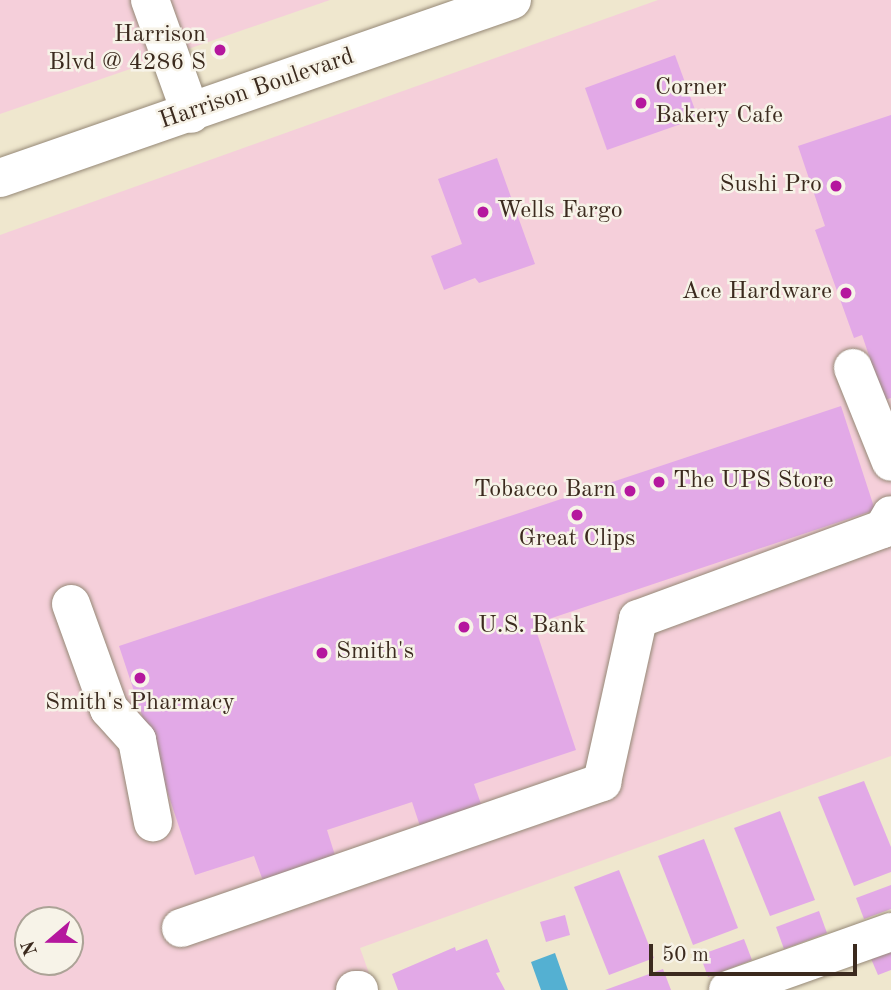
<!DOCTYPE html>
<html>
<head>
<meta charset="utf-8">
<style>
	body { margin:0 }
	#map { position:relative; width:891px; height:990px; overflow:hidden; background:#efe7ce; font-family:"Old Standard TT",serif }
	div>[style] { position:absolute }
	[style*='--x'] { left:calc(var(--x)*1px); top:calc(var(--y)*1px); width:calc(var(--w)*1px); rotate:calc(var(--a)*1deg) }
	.built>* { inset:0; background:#f5cfda }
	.water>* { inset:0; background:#54b0d2 }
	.building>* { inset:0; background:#e2a9e7 }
	.roads { filter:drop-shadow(0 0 2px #958876) drop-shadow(0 0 2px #958876) }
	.minor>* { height:38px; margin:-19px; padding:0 19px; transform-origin:19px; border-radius:19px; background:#fff }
	.major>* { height:38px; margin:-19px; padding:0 19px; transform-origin:19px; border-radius:19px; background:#fff }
	.dots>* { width:19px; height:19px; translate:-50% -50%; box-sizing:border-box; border:4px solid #f7f3e8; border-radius:50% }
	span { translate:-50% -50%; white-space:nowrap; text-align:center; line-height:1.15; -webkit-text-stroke:5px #f7f3e8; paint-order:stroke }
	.poi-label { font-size:24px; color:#3b2a1e }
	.right { translate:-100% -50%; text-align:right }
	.left { translate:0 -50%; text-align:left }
	.street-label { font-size:24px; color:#3b2a1e }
	.north { position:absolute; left:14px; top:906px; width:70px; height:70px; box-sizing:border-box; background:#f7f3e8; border:2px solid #aca397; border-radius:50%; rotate:250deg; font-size:19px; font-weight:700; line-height:28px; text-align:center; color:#3b2a1e }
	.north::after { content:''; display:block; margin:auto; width:24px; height:32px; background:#b5179e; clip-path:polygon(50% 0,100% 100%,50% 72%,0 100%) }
	.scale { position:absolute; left:649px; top:944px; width:208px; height:32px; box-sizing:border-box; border:4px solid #3b2a1e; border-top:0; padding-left:9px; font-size:21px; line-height:24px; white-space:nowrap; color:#3b2a1e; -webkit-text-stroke:5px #f7f3e8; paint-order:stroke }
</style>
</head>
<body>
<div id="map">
	<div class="built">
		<i style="clip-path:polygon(0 0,330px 0,0 114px)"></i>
		<i style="clip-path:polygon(evenodd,658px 0,891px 0,891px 756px,360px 948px,375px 990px,0 990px,0 235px,658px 0,28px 920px,70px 920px,70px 962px,28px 962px,28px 920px)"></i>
	</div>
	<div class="water">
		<i style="clip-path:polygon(555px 953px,568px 990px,541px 990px,531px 962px)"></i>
	</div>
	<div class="building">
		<i style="clip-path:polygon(675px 55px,698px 118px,607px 150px,585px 88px)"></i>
		<i style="clip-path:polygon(891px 115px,891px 398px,884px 400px,862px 335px,854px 338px,815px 230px,825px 226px,798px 146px)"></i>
		<i style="clip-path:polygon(497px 158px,535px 264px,479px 283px,475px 278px,444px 290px,431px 256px,462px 244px,438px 179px)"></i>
		<i style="clip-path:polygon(841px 406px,875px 510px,534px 624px,576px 750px,474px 784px,487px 821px,425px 841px,412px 802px,327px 830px,339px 868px,267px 892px,254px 856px,195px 875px,119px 646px)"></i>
		<i style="clip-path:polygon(864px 781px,891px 847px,891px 872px,854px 886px,818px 797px)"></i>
		<i style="clip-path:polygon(780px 811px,815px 900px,770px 916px,734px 828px)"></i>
		<i style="clip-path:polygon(704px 839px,738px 928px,693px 945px,658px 856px)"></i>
		<i style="clip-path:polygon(619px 870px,654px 958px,609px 975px,574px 887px)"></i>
		<i style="clip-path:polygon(891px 885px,891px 909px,864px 919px,856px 898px)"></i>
		<i style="clip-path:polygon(819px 911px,827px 933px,784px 949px,776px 927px)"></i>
		<i style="clip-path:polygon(565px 915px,570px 935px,546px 942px,540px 922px)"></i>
		<i style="clip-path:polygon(487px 939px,500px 972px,496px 973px,505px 990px,398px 990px,392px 974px,455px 947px,456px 951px)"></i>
		<i style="clip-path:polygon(744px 939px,752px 960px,708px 977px,700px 955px)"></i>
		<i style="clip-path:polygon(891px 945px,891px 970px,878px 975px,869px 954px)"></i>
		<i style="clip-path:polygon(663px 969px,671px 990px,605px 990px)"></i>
	</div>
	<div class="roads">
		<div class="minor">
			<i style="--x:150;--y:0;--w:121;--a:70.2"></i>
			<i style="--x:853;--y:368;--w:101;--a:68"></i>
			<i style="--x:71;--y:604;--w:112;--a:70.1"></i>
			<i style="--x:109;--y:709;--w:42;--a:47.9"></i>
			<i style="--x:137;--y:740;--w:84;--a:79"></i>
			<i style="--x:181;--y:928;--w:446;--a:-19.1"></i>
			<i style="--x:602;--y:782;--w:167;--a:-77.5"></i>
			<i style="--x:638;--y:619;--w:261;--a:-20.2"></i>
			<i style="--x:883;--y:529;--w:16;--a:-60"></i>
			<i style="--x:355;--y:990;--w:4;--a:0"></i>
			<i style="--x:728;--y:990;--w:173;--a:-19.6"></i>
		</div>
		<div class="major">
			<i style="--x:0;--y:178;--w:542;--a:-19.17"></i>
		</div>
	</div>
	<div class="dots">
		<i style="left:220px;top:50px;background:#b5179e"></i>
		<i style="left:641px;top:103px;background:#b5179e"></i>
		<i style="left:836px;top:186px;background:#b5179e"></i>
		<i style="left:483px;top:212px;background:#b5179e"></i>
		<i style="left:846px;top:293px;background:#b5179e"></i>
		<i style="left:659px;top:482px;background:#b5179e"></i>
		<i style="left:630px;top:491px;background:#b5179e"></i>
		<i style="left:577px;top:515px;background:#b5179e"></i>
		<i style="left:464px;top:627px;background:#b5179e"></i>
		<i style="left:322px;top:653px;background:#b5179e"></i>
		<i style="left:140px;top:678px;background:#b5179e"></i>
	</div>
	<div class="poi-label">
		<span class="right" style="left:206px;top:50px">Harrison<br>Blvd @ 4286 S</span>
		<span class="left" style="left:655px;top:103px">Corner<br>Bakery Cafe</span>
		<span class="right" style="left:822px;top:186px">Sushi Pro</span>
		<span class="left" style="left:497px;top:212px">Wells Fargo</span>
		<span class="right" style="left:832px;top:293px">Ace Hardware</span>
		<span class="left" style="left:673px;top:482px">The UPS Store</span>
		<span class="right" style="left:616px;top:491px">Tobacco Barn</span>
		<span style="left:577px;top:540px">Great Clips</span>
		<span class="left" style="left:478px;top:627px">U.S. Bank</span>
		<span class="left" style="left:336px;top:653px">Smith's</span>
		<span style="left:140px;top:704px">Smith's Pharmacy</span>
	</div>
	<div class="street-label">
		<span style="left:257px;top:90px;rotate:-19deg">Harrison Boulevard</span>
	</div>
	<div class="north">N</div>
	<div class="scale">50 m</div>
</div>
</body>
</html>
